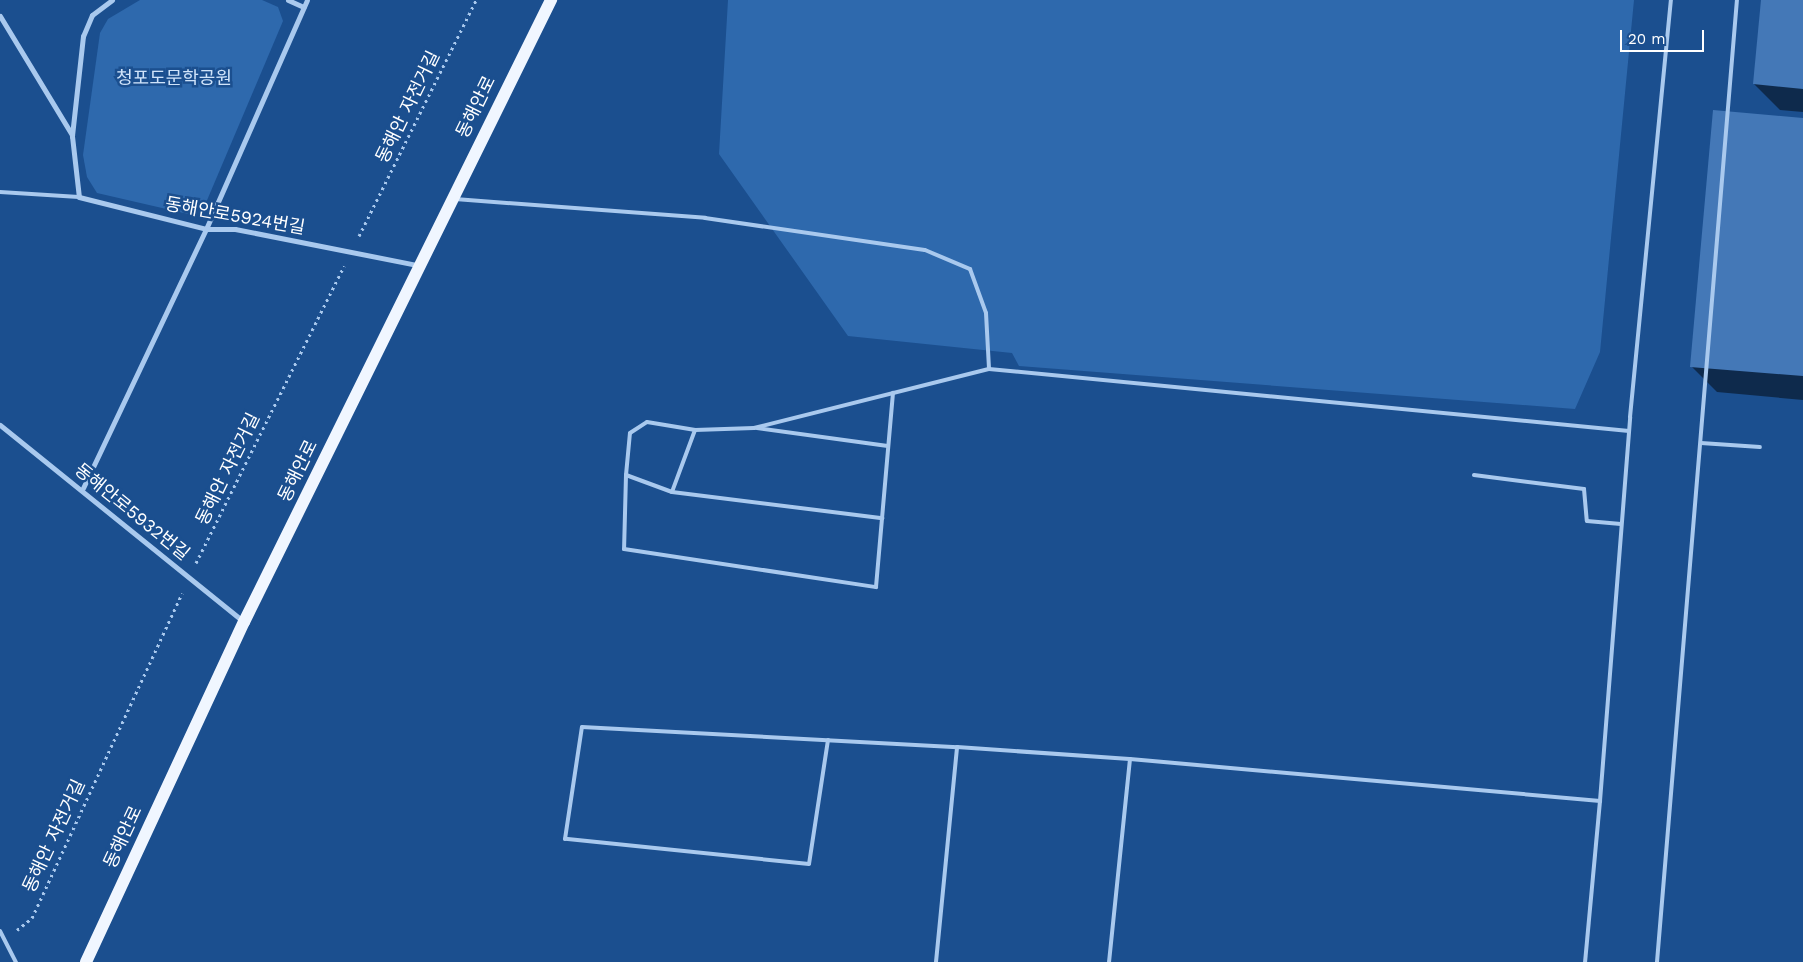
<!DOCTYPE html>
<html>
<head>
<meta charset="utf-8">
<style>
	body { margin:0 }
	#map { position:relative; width:1803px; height:962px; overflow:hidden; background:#1b4f8f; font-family:"Work Sans","Noto Sans KR",sans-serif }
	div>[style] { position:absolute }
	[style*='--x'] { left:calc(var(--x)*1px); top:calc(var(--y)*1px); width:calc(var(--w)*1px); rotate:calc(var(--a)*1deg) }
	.green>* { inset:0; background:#2e69ad }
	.shadow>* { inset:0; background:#0007 }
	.building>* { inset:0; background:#4478b7 }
	.path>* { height:3px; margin-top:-1.5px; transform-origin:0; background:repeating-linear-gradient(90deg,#a9c9ee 0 2.5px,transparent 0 6.5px) }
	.service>* { height:4px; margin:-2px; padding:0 2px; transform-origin:2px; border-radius:2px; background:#a9c9ee }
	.minor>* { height:5px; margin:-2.5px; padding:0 2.5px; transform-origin:2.5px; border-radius:2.5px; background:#a9c9ee }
	.primary>* { height:12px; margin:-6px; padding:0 6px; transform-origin:6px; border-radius:6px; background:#f0f6ff }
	span { translate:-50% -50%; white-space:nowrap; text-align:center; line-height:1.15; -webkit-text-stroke:5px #1b4f8f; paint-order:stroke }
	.park-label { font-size:18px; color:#cfe3fa }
	.street-label { font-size:18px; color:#fff }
	.scale { position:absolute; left:1620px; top:30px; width:84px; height:22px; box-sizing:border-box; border:2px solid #fff; border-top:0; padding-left:6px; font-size:15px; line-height:18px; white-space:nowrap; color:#fff; -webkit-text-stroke:4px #1b4f8f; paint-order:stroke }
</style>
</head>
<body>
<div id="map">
	<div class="green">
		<i style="clip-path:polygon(140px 0,262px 0,278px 7px,283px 21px,205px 205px,188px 214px,97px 193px,87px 177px,83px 155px,100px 33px,108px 19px)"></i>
		<i style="clip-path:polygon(728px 0,1634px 0,1600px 352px,1575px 409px,1019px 366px,1012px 353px,848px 336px,719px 154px)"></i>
	</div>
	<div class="shadow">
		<i style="clip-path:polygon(1762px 0,1803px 0,1803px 112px,1780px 110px,1754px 84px)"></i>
		<i style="clip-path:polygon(1803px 120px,1803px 400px,1717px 392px,1691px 366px)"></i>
	</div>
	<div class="building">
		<i style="clip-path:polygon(1761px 0,1803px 0,1803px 89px,1753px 84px)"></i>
		<i style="clip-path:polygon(1713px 110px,1803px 118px,1803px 376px,1690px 367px)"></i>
	</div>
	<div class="path">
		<i style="--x:359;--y:236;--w:263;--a:-63.6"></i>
		<i style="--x:196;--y:563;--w:332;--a:-63.5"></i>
		<i style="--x:17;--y:930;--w:19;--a:-39"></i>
		<i style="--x:32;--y:918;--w:358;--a:-65.2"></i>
	</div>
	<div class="service">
		<i style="--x:0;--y:192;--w:79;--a:3.6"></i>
		<i style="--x:455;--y:199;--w:251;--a:4.3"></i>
		<i style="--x:705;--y:218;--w:222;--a:8.3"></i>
		<i style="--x:925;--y:250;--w:49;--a:22.9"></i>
		<i style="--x:970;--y:269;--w:47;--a:70"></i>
		<i style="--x:986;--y:313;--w:56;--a:86.9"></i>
		<i style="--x:757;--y:428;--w:132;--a:7.8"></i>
		<i style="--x:695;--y:430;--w:66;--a:110.4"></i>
		<i style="--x:672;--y:492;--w:49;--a:-159.7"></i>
		<i style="--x:626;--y:475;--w:42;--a:-84.6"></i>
		<i style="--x:630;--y:433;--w:20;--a:-33"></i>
		<i style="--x:647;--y:422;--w:49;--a:9.5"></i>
		<i style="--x:695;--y:430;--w:59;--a:-1.9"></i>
		<i style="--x:754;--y:428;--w:242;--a:-14.1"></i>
		<i style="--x:989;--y:369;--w:643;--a:5.53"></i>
		<i style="--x:1701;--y:443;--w:59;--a:3.9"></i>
		<i style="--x:626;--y:475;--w:74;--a:91.5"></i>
		<i style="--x:624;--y:549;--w:255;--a:8.6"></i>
		<i style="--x:876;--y:587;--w:195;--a:-85"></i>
		<i style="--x:1474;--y:475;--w:111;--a:7.3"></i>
		<i style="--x:1584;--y:489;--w:32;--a:85"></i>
		<i style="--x:1587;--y:521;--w:34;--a:5"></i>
		<i style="--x:672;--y:492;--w:212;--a:7.1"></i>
		<i style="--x:828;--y:740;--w:125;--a:98.7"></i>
		<i style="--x:809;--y:864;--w:245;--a:-174.1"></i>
		<i style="--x:565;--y:839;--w:113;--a:-81.4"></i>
		<i style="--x:582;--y:727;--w:376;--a:3.1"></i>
		<i style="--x:1130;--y:759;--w:472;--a:5.1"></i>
		<i style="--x:1600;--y:801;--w:162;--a:95.3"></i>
		<i style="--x:1600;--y:801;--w:385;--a:-85.5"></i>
		<i style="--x:1630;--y:417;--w:419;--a:-84.4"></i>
		<i style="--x:0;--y:931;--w:35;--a:63"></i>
		<i style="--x:936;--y:962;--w:216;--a:-84.4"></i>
		<i style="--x:957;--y:747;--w:173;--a:4"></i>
		<i style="--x:1130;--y:759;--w:204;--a:95.9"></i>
		<i style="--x:1657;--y:962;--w:965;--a:-85.25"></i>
	</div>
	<div class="minor">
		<i style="--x:112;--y:0;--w:25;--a:143"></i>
		<i style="--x:92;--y:15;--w:23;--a:113"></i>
		<i style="--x:83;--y:36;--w:101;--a:96.3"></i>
		<i style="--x:72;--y:136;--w:61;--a:83.5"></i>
		<i style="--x:79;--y:197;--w:131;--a:14.1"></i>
		<i style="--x:206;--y:229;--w:29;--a:0"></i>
		<i style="--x:235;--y:229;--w:186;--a:11.2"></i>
		<i style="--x:288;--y:0;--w:17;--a:24"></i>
		<i style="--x:0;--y:16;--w:139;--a:58.8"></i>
		<i style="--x:0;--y:425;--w:314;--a:38.9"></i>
		<i style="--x:83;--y:488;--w:287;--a:-64.6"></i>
		<i style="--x:206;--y:229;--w:250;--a:-66.2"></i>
	</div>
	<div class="primary">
		<i style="--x:86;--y:962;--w:375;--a:-65.1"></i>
		<i style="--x:244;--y:622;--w:694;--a:-63.73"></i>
	</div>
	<div class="park-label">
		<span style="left:174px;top:78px">청포도문학공원</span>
	</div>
	<div class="street-label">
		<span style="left:408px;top:107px;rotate:-64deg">동해안 자전거길</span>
		<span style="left:476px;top:107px;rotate:-64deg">동해안로</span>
		<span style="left:235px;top:216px;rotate:10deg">동해안로5924번길</span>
		<span style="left:228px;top:469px;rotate:-64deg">동해안 자전거길</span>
		<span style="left:298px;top:471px;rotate:-64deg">동해안로</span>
		<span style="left:132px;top:512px;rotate:39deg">동해안로5932번길</span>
		<span style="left:54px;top:836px;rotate:-65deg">동해안 자전거길</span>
		<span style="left:123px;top:837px;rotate:-65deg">동해안로</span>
	</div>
	<div class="scale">20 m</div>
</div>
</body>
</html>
